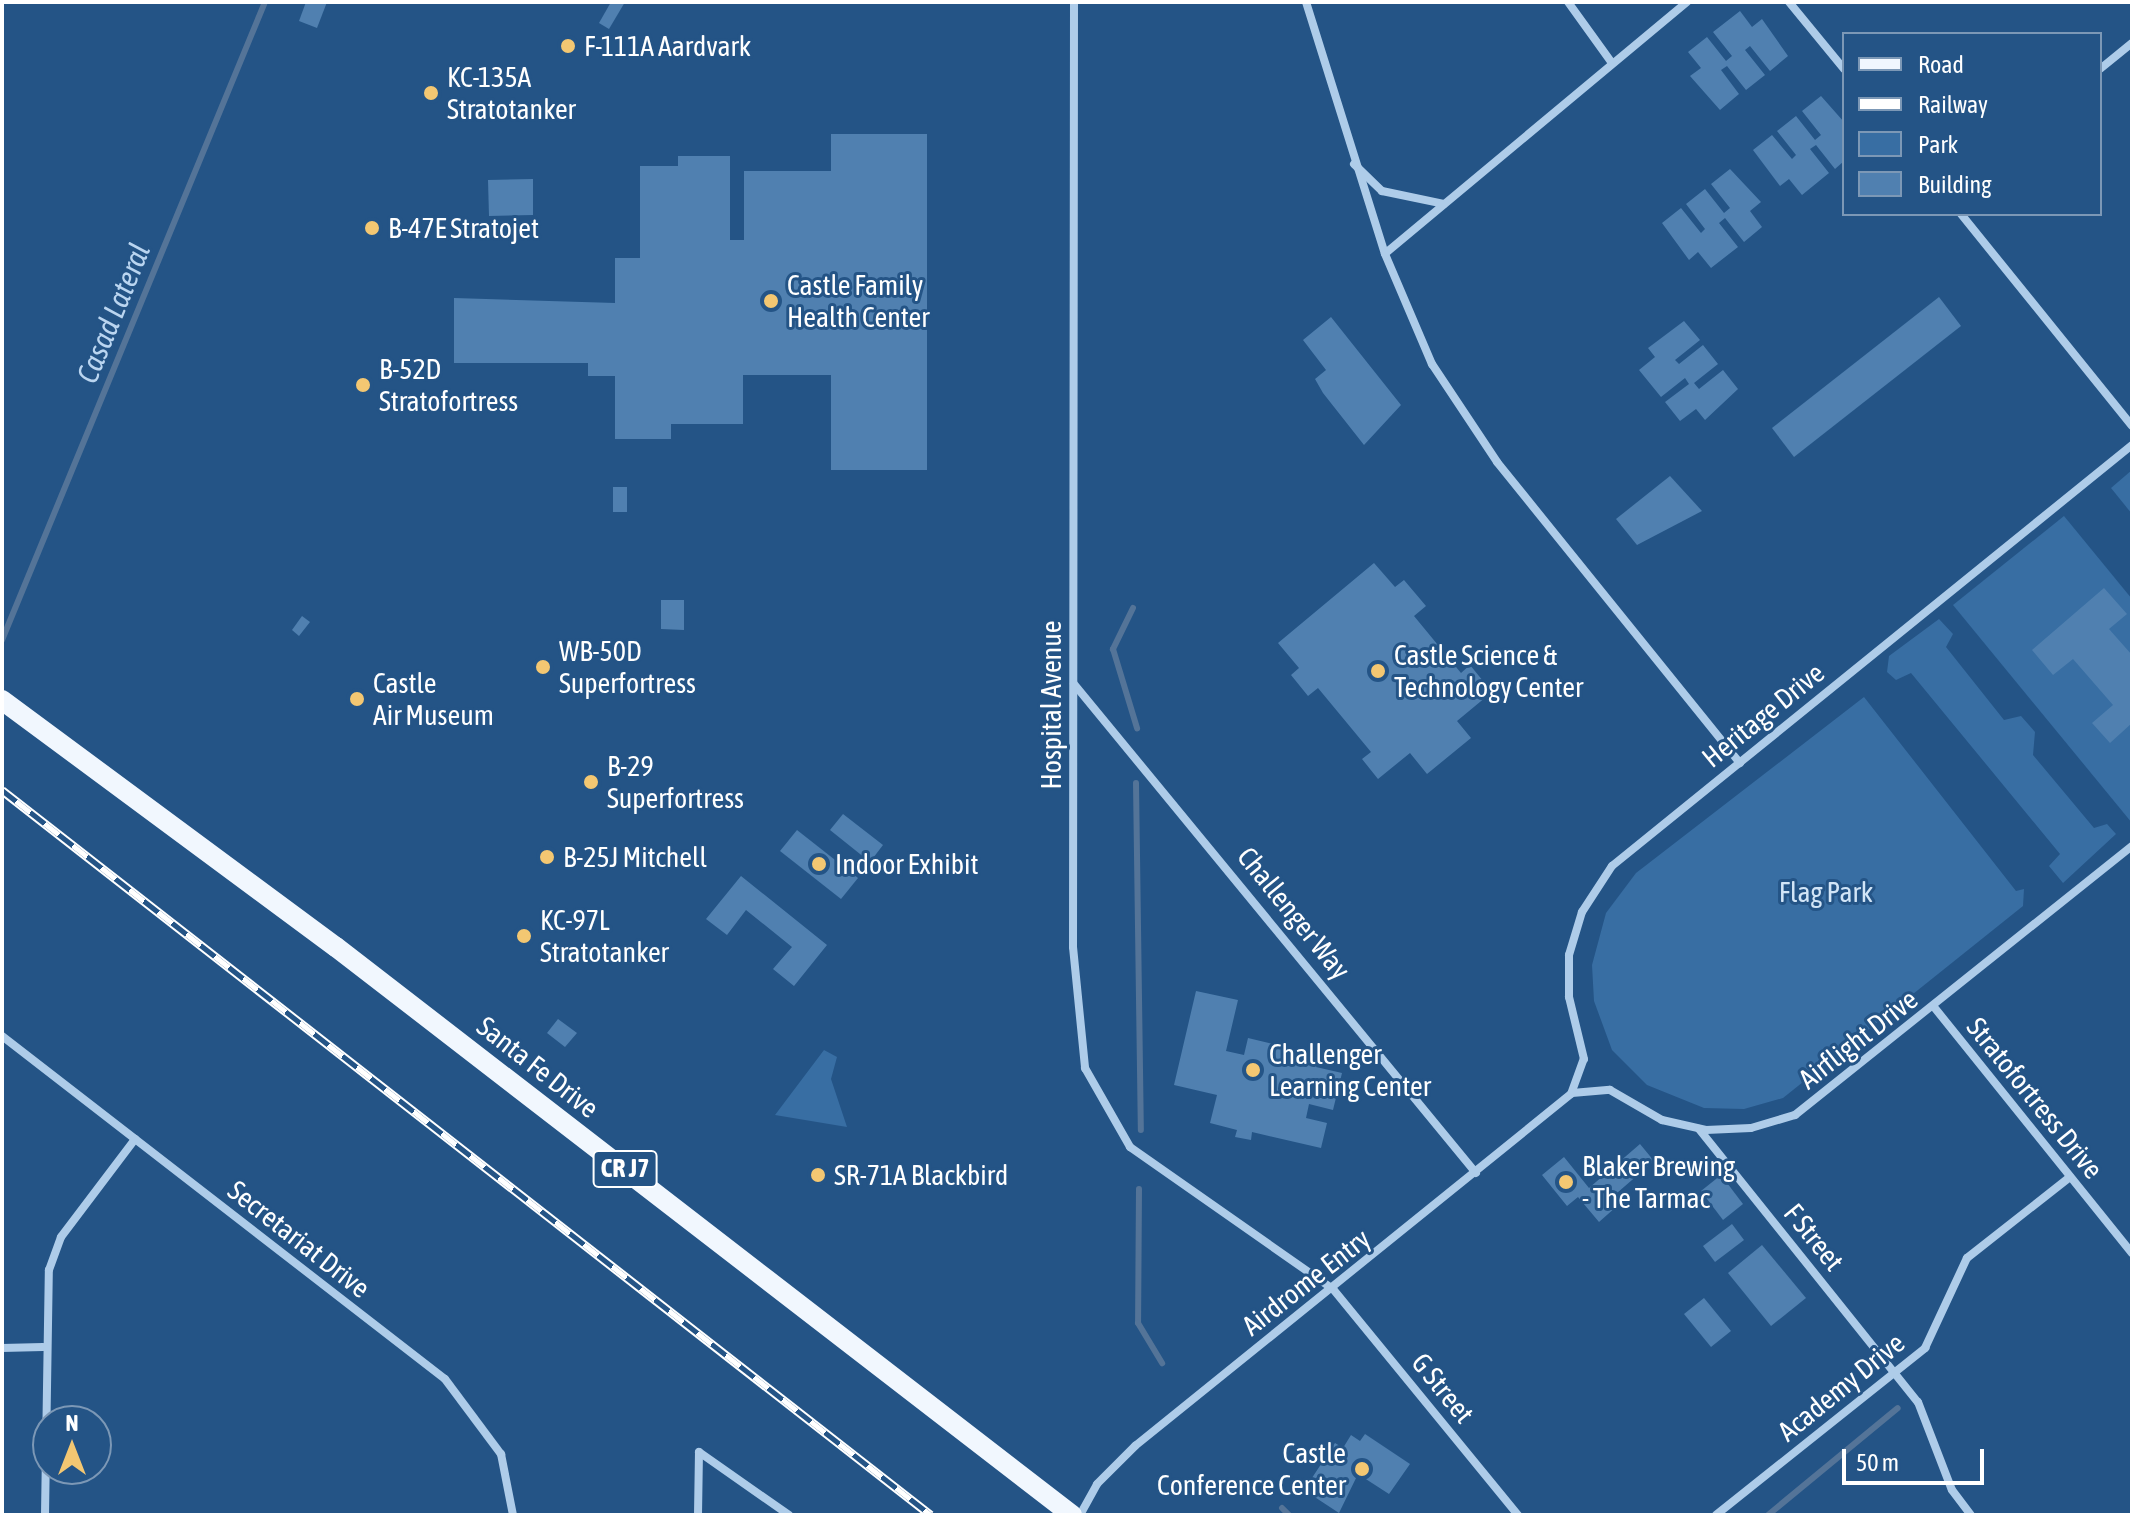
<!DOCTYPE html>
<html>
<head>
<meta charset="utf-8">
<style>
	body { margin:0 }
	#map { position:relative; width:2134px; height:1517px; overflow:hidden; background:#245486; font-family:"Asap Condensed",sans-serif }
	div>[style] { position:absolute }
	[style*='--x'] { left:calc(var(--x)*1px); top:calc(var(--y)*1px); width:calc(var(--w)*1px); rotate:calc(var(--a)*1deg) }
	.green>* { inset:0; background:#386ea3 }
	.stream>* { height:6px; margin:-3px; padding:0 3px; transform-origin:3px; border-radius:3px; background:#547498 }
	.building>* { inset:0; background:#5080b0 }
	.minor>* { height:8px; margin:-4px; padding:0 4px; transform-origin:4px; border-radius:4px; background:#aecce9 }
	.primary>* { height:20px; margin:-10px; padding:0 10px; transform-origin:10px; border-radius:10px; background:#f1f7fe }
	.rail>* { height:9px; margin-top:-4.5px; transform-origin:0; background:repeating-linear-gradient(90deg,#245486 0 18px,#fff 0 36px); box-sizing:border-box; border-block:2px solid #fff }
	.dots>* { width:22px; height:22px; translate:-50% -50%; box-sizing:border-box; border:4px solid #245486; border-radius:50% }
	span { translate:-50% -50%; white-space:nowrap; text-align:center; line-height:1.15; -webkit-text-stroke:6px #245486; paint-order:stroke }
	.shield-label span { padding:2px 6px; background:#245486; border:2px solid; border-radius:6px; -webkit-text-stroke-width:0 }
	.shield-label { font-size:26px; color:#fff; font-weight:700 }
	.poi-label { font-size:28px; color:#fff }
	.left { translate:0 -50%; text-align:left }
	.right { translate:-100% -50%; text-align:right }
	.street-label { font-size:28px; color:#fff }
	.park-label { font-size:28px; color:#d2e5f7 }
	.water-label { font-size:30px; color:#bad5f0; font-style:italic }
	.frame { position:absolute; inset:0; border:4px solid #fff; pointer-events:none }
	.legend { position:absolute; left:1842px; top:32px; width:260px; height:184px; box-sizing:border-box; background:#245486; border:2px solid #7c98b6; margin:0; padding:10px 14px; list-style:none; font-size:24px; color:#fff }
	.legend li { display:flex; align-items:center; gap:16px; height:40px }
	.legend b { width:40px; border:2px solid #7c98b6 }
	.north { position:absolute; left:32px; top:1405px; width:80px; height:80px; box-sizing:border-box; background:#245486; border:2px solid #7c98b6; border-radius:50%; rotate:0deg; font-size:22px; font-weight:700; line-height:32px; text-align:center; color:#fff }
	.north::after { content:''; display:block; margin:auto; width:28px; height:36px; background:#f3c772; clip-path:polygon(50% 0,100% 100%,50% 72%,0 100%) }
	.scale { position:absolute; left:1842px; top:1449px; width:142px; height:36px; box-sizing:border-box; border:4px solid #fff; border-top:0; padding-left:10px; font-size:24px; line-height:28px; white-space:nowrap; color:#fff; -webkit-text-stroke:6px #245486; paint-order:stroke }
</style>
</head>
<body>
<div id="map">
	<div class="green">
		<i style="clip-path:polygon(2132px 470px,2132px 514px,2111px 488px)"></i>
		<i style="clip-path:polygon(2064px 516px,2132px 599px,2132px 823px,1953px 605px)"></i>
		<i style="clip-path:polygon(1939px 619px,1953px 634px,1946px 647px,2004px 720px,2021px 716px,2035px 732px,2033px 755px,2094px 828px,2107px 824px,2116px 834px,2063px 883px,2049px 866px,2060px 854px,1911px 673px,1896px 680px,1887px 672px,1889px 656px)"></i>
		<i style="clip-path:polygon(1864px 697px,2016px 891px,2024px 889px,2023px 906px,1783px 1098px,1744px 1109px,1704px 1108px,1647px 1085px,1612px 1050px,1594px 1001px,1592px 965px,1606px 913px,1636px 873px)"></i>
		<i style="clip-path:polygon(824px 1050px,837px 1057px,831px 1079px,847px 1127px,775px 1115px)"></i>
	</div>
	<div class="stream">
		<i style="--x:1133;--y:608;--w:46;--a:116"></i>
		<i style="--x:1113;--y:649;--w:83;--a:73.1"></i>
		<i style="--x:2;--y:640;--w:690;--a:-67.6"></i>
		<i style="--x:1136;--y:783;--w:347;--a:89.2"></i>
		<i style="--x:1139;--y:1189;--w:134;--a:90.4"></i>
		<i style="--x:1138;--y:1323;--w:47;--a:59"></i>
		<i style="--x:1282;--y:1508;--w:10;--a:45"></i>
		<i style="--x:1768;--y:1515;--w:168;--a:-39.5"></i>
	</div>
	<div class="building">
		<i style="clip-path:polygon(306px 2px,327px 2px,317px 28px,299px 21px)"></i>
		<i style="clip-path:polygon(611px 2px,625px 2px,609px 29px,599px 23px)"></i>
		<i style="clip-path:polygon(1740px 11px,1752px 27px,1762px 19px,1788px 56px,1770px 71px,1750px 46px,1745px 50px,1765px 75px,1746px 90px,1727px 66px,1721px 70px,1739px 94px,1720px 110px,1690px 76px,1701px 68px,1688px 52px,1707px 37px,1726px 61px,1732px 56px,1713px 32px)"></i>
		<i style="clip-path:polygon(1821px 96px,1844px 122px,1844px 161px,1835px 169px,1816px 145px,1810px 149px,1829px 173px,1802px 195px,1789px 179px,1780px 186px,1753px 150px,1772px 135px,1792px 159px,1796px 155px,1777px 131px,1796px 116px,1815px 140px,1821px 135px,1802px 111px)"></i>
		<i style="clip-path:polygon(831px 134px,927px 134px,927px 470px,831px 470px,831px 375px,743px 375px,743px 424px,671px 424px,671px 439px,615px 439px,615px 376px,588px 376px,588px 363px,454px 363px,454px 298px,615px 303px,615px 258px,640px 258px,640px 166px,678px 166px,678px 156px,730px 156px,730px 240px,744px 240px,744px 171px,831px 171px)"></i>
		<i style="clip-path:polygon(1730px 169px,1761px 202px,1750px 211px,1762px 227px,1744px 242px,1725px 218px,1719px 223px,1738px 247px,1711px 268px,1698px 252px,1689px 260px,1662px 223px,1681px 208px,1701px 233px,1705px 229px,1686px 204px,1705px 189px,1724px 213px,1730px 208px,1711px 184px)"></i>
		<i style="clip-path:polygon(533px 179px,533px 215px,489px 216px,488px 180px)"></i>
		<i style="clip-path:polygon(1939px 297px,1961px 326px,1794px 457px,1772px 428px)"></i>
		<i style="clip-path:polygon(1331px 317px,1401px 405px,1364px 445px,1323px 393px,1315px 379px,1326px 370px,1303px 340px)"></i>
		<i style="clip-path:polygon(1684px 321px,1700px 340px,1675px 360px,1679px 364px,1703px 345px,1718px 364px,1694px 383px,1699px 389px,1723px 370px,1738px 389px,1705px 420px,1696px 409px,1680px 421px,1665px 402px,1689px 384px,1685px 378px,1661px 397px,1639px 370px,1655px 357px,1648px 348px)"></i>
		<i style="clip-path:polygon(1670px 476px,1702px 511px,1637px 545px,1616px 519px)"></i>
		<i style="clip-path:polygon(613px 487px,627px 487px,627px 512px,613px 512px)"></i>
		<i style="clip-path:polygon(1374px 563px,1395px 587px,1404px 580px,1426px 606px,1414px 616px,1461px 673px,1470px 665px,1492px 692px,1457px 721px,1471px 738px,1427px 774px,1410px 753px,1378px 779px,1362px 759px,1371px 752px,1318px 688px,1308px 696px,1291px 675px,1299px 668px,1278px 643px)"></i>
		<i style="clip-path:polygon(2104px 588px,2127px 614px,2109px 629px,2132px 655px,2132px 723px,2110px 743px,2092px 723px,2113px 705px,2073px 659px,2053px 675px,2032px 650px)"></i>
		<i style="clip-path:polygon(661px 600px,684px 600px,684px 630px,661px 629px)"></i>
		<i style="clip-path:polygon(302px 616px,310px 622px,299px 636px,292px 630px)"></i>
		<i style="clip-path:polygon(843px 814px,883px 845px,870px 862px,830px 830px)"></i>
		<i style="clip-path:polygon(797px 830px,858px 878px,841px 899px,780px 851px)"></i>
		<i style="clip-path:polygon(741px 876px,827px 945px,794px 986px,773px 969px,792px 947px,746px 910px,727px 935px,706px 919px)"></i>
		<i style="clip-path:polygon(1196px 991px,1238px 1000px,1226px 1051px,1244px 1055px,1248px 1038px,1320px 1055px,1316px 1067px,1342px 1073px,1333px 1110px,1309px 1104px,1306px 1118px,1327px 1123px,1321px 1148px,1252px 1132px,1251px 1140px,1235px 1137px,1237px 1130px,1210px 1123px,1217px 1095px,1174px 1085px)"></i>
		<i style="clip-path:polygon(558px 1019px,577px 1033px,565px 1047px,547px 1033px)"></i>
		<i style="clip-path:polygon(1640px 1144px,1654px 1161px,1610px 1199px,1616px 1207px,1599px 1222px,1578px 1197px,1567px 1206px,1542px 1175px,1564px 1157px,1589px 1188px)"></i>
		<i style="clip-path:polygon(1721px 1175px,1743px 1204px,1723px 1220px,1701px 1191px)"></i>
		<i style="clip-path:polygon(1732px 1224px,1744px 1240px,1715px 1262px,1703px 1246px)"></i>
		<i style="clip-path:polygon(1762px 1245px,1806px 1298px,1771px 1326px,1728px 1273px)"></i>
		<i style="clip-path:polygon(1704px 1298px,1731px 1331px,1711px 1347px,1684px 1314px)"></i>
		<i style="clip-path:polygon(1365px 1434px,1410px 1464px,1389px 1494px,1358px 1474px,1339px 1513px,1304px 1490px,1335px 1443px,1343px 1448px,1351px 1435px,1360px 1441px)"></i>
	</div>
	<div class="minor">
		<i style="--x:1074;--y:2;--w:945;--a:90.06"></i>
		<i style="--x:1073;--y:947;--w:122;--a:84.3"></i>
		<i style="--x:1085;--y:1068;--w:91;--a:60.3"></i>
		<i style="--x:1130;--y:1147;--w:248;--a:35"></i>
		<i style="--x:1333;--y:1289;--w:292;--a:50.7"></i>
		<i style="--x:1306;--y:2;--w:264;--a:72.6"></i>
		<i style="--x:1568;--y:2;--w:75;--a:54.2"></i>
		<i style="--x:1687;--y:2;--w:393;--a:140.2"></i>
		<i style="--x:1385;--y:254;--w:120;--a:66.9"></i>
		<i style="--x:1432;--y:364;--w:118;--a:56.4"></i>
		<i style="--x:1497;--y:462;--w:387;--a:51.1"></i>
		<i style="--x:1789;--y:2;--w:87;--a:50.6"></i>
		<i style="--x:2100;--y:69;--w:41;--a:-39.1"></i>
		<i style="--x:1354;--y:164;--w:39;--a:44"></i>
		<i style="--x:1382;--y:191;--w:63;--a:11.8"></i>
		<i style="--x:1961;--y:214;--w:272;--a:51.1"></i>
		<i style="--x:1074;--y:684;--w:633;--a:50.58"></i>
		<i style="--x:1934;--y:1007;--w:316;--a:51.2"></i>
		<i style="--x:2;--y:1036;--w:560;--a:37.75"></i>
		<i style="--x:445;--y:1379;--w:94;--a:53.3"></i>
		<i style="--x:501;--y:1454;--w:62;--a:78.9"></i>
		<i style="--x:1572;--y:1093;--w:38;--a:-5"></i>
		<i style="--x:1610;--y:1090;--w:60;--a:30"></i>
		<i style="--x:1662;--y:1120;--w:45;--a:12.8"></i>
		<i style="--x:1706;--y:1130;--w:45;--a:-2.5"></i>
		<i style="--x:1751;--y:1128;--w:46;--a:-16.5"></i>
		<i style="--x:1795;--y:1115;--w:431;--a:-38.6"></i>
		<i style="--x:1699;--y:1129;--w:350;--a:51.3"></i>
		<i style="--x:1918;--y:1402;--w:94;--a:68.9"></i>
		<i style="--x:1952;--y:1490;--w:31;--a:53"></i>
		<i style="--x:2;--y:1348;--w:41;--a:-1.4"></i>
		<i style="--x:45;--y:1515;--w:245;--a:-89.1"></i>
		<i style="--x:49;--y:1270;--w:35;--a:-70"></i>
		<i style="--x:61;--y:1237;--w:123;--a:-52.9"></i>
		<i style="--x:698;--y:1515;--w:63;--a:-89.1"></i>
		<i style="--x:699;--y:1452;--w:110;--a:35"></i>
		<i style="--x:1080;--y:1515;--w:35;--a:-61"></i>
		<i style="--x:1097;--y:1484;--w:54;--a:-45"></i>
		<i style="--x:1135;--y:1446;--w:560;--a:-38.92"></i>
		<i style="--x:1571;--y:1094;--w:37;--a:-70"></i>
		<i style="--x:1584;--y:1059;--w:64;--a:-103.6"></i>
		<i style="--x:1569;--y:997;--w:42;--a:-90"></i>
		<i style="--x:1569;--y:955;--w:45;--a:-73.2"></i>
		<i style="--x:1582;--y:912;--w:55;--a:-56.9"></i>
		<i style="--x:1612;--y:866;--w:669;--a:-38.99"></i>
		<i style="--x:1716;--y:1515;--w:268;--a:-38.6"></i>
		<i style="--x:1925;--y:1348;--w:99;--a:-65"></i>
		<i style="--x:1967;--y:1258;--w:131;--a:-38.2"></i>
	</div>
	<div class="primary">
		<i style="--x:2;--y:700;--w:415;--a:36.5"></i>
		<i style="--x:336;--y:947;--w:930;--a:37.66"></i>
	</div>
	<div class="rail">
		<i style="--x:2;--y:790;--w:1178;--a:37.97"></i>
	</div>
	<div class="dots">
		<i style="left:568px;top:46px;background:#f3c772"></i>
		<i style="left:431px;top:93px;background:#f3c772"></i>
		<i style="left:372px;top:228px;background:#f3c772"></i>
		<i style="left:771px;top:301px;background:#f3c772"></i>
		<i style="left:363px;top:385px;background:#f3c772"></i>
		<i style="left:543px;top:667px;background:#f3c772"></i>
		<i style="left:1378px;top:671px;background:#f3c772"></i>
		<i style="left:357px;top:699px;background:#f3c772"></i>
		<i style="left:591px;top:782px;background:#f3c772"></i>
		<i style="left:547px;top:857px;background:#f3c772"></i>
		<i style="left:819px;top:864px;background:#f3c772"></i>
		<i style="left:524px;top:936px;background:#f3c772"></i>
		<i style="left:1253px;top:1070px;background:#f3c772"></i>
		<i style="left:818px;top:1175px;background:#f3c772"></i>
		<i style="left:1566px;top:1182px;background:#f3c772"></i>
		<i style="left:1362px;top:1469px;background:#f3c772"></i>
	</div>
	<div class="shield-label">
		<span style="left:625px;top:1169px">CR J7</span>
	</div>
	<div class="poi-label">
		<span class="left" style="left:584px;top:46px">F-111A Aardvark</span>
		<span class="left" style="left:447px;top:93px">KC-135A<br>Stratotanker</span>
		<span class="left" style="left:388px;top:228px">B-47E Stratojet</span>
		<span class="left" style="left:787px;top:301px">Castle Family<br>Health Center</span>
		<span class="left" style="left:379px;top:385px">B-52D<br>Stratofortress</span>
		<span class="left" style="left:559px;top:667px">WB-50D<br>Superfortress</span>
		<span class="left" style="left:1394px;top:671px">Castle Science &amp;<br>Technology Center</span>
		<span class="left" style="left:373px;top:699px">Castle<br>Air Museum</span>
		<span class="left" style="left:607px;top:782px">B-29<br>Superfortress</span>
		<span class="left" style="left:563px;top:857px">B-25J Mitchell</span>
		<span class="left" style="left:835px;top:864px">Indoor Exhibit</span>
		<span class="left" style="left:540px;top:936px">KC-97L<br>Stratotanker</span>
		<span class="left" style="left:1269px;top:1070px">Challenger<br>Learning Center</span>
		<span class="left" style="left:1582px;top:1182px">Blaker Brewing<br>- The Tarmac</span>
		<span class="left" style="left:834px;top:1175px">SR-71A Blackbird</span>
		<span class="right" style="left:1346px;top:1469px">Castle<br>Conference Center</span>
	</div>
	<div class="street-label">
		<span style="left:1051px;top:705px;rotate:-90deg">Hospital Avenue</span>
		<span style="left:1763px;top:715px;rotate:-39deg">Heritage Drive</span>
		<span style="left:1294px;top:913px;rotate:51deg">Challenger Way</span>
		<span style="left:1858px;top:1039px;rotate:-38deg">Airflight Drive</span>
		<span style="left:538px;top:1067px;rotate:38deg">Santa Fe Drive</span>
		<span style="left:2035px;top:1098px;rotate:51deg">Stratofortress Drive</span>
		<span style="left:1814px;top:1237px;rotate:51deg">F Street</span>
		<span style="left:299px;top:1239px;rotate:38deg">Secretariat Drive</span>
		<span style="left:1306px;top:1282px;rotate:-38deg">Airdrome Entry</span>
		<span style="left:1841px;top:1387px;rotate:-39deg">Academy Drive</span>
		<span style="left:1443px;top:1388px;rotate:51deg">G Street</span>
	</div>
	<div class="park-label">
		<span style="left:1826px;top:892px">Flag Park</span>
	</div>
	<div class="water-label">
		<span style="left:113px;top:313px;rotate:-68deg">Casad Lateral</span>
	</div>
	<div class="frame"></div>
	<ul class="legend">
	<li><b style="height:10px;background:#f1f7fe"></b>Road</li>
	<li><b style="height:10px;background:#fff"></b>Railway</li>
	<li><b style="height:22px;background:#386ea3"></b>Park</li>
	<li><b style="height:22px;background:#5080b0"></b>Building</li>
	</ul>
	<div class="north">N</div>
	<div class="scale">50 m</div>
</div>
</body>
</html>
